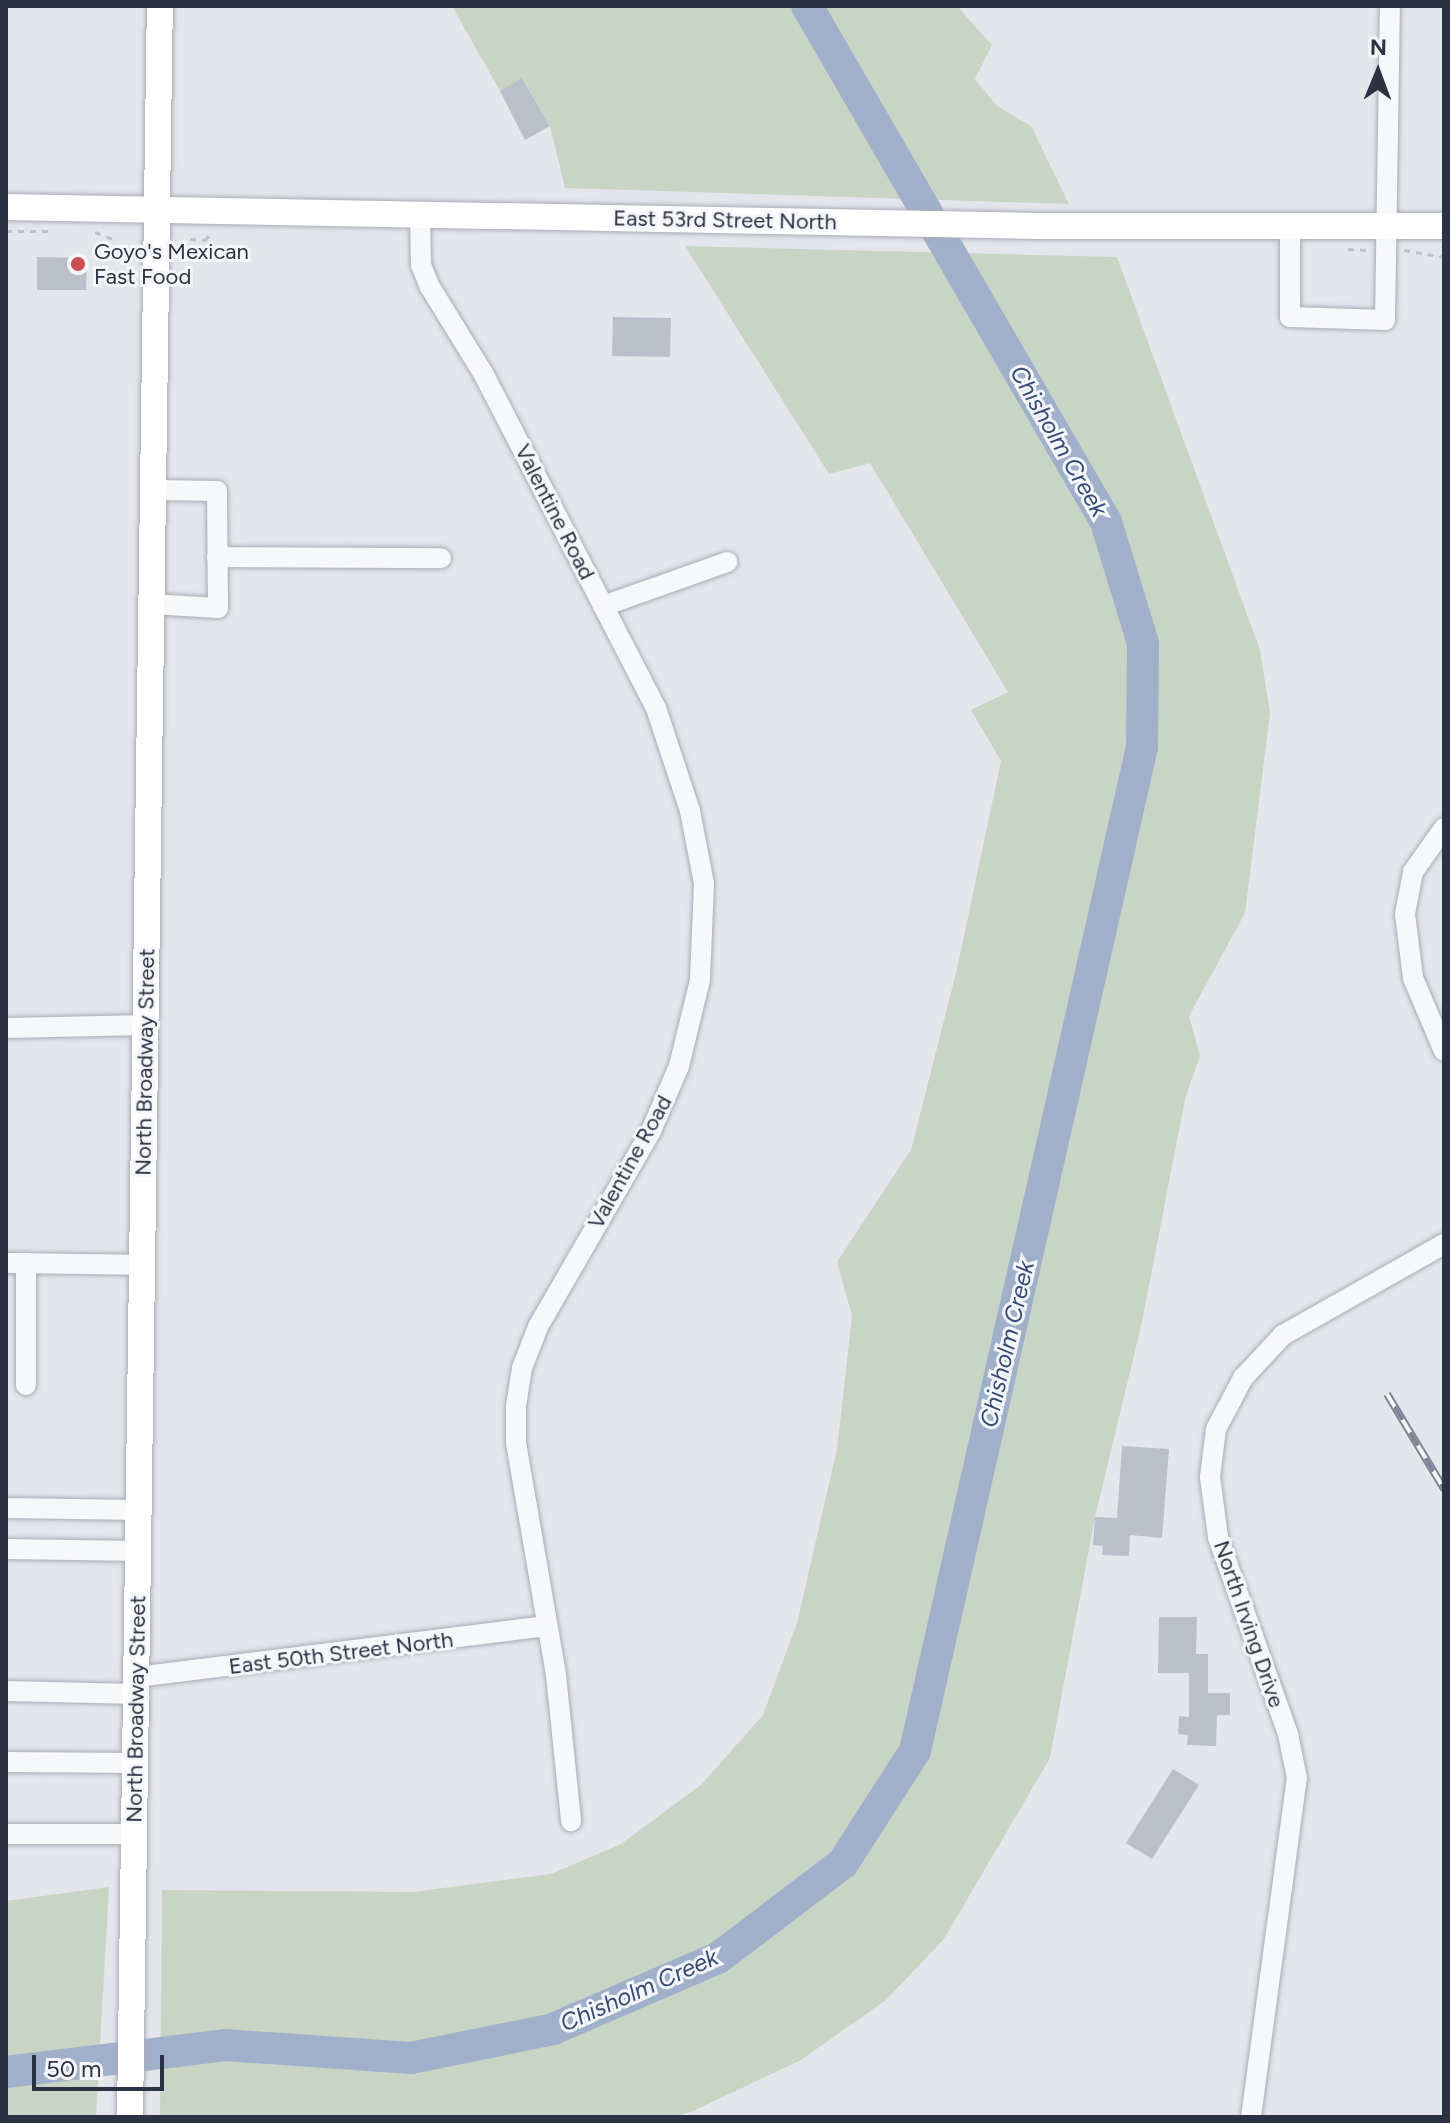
<!DOCTYPE html>
<html>
<head>
<meta charset="utf-8">
<style>
	body { margin:0 }
	#map { position:relative; width:1450px; height:2123px; overflow:hidden; background:#e4e6ec; font-family:Figtree,sans-serif }
	div>[style] { position:absolute }
	[style*='--x'] { left:calc(var(--x)*1px); top:calc(var(--y)*1px); width:calc(var(--w)*1px); rotate:calc(var(--a)*1deg) }
	.green>* { inset:0; background:#c8d5c5 }
	.river>* { height:32px; margin:-16px; padding:0 16px; transform-origin:16px; border-radius:16px; background:#a0b0cb }
	.building>* { inset:0; background:#bbbfc9 }
	.path>* { height:3px; margin-top:-1.5px; transform-origin:0; background:repeating-linear-gradient(90deg,#bec1c7 0 6px,transparent 0 12px) }
	.roads { filter:drop-shadow(0 0 2px #a9acb6) drop-shadow(0 0 2px #a9acb6) }
	.minor>* { height:20px; margin:-10px; padding:0 10px; transform-origin:10px; border-radius:10px; background:#f7f8fa }
	.major>* { height:26px; margin:-13px; padding:0 13px; transform-origin:13px; border-radius:13px; background:#fff }
	.rail>* { height:8px; margin-top:-4px; transform-origin:0; background:repeating-linear-gradient(90deg,#f4f6f9 0 15px,#7e8495 0 30px); box-sizing:border-box; border-block:2px solid #7e8495 }
	.dots>* { width:22px; height:22px; translate:-50% -50%; box-sizing:border-box; border:4px solid #f4f6f9; border-radius:50% }
	span { translate:-50% -50%; white-space:nowrap; text-align:center; line-height:1.15; -webkit-text-stroke:6px #f4f6f9; paint-order:stroke }
	.street-label { font-size:22px; color:#2c3244 }
	.poi-label { font-size:22px; color:#2c3244 }
	.left { translate:0 -50%; text-align:left }
	.water-label { font-size:24px; color:#364c78; font-style:italic }
	.frame { position:absolute; inset:0; border:8px solid #2c3244; pointer-events:none }
	.north { position:absolute; left:1338px; top:32px; width:80px; height:80px; -webkit-text-stroke:6px #f4f6f9; paint-order:stroke; rotate:1deg; font-size:22px; font-weight:700; line-height:32px; text-align:center; color:#2c3244 }
	.north::after { content:''; display:block; margin:auto; width:28px; height:36px; background:#2c3244; clip-path:polygon(50% 0,100% 100%,50% 72%,0 100%) }
	.scale { position:absolute; left:32px; top:2055px; width:132px; height:36px; box-sizing:border-box; border:4px solid #2c3244; border-top:0; padding-left:10px; font-size:24px; line-height:28px; white-space:nowrap; color:#2c3244; -webkit-text-stroke:6px #f4f6f9; paint-order:stroke }
</style>
</head>
<body>
<div id="map">
	<div class="green">
		<i style="clip-path:polygon(452px 6px,957px 6px,992px 45px,975px 79px,997px 106px,1031px 126px,1069px 204px,565px 188px,550px 126px,523px 79px,500px 91px)"></i>
		<i style="clip-path:polygon(685px 246px,1117px 257px,1260px 650px,1270px 713px,1245px 913px,1189px 1016px,1200px 1056px,1185px 1099px,1142px 1322px,1095px 1517px,1050px 1758px,944px 1939px,886px 2000px,801px 2060px,693px 2111px,674px 2117px,160px 2117px,162px 1890px,413px 1892px,551px 1874px,621px 1844px,702px 1784px,763px 1715px,797px 1623px,837px 1449px,852px 1316px,837px 1262px,911px 1150px,957px 969px,1001px 761px,971px 710px,1008px 692px,870px 463px,829px 474px)"></i>
		<i style="clip-path:polygon(109px 1887px,96px 2117px,6px 2117px,6px 1901px)"></i>
	</div>
	<div class="river">
		<i style="--x:6;--y:2072;--w:221;--a:-7"></i>
		<i style="--x:225;--y:2045;--w:186;--a:4"></i>
		<i style="--x:411;--y:2058;--w:145;--a:-11.5"></i>
		<i style="--x:553;--y:2029;--w:180;--a:-23.3"></i>
		<i style="--x:718;--y:1958;--w:157;--a:-37.2"></i>
		<i style="--x:843;--y:1863;--w:133;--a:-57.3"></i>
		<i style="--x:915;--y:1751;--w:1029;--a:-77.26"></i>
		<i style="--x:1142;--y:747;--w:104;--a:-89.4"></i>
		<i style="--x:1143;--y:643;--w:127;--a:-107"></i>
		<i style="--x:1106;--y:522;--w:596;--a:-120.09"></i>
	</div>
	<div class="building">
		<i style="clip-path:polygon(522px 78px,550px 126px,525px 140px,500px 91px)"></i>
		<i style="clip-path:polygon(37px 257px,87px 258px,86px 290px,37px 290px)"></i>
		<i style="clip-path:polygon(613px 317px,671px 318px,670px 357px,612px 356px)"></i>
		<i style="clip-path:polygon(1122px 1446px,1169px 1449px,1162px 1538px,1130px 1535px,1129px 1556px,1102px 1555px,1103px 1546px,1093px 1545px,1095px 1517px,1117px 1518px)"></i>
		<i style="clip-path:polygon(1159px 1617px,1197px 1617px,1196px 1654px,1208px 1654px,1208px 1693px,1230px 1693px,1230px 1715px,1217px 1715px,1216px 1746px,1187px 1745px,1188px 1735px,1178px 1734px,1179px 1716px,1189px 1717px,1189px 1673px,1158px 1673px)"></i>
		<i style="clip-path:polygon(1173px 1769px,1199px 1785px,1152px 1859px,1126px 1843px)"></i>
	</div>
	<div class="path">
		<i style="--x:6;--y:231;--w:45;--a:0"></i>
		<i style="--x:95;--y:232;--w:19;--a:21"></i>
		<i style="--x:190;--y:239;--w:15;--a:4"></i>
		<i style="--x:205;--y:240;--w:10;--a:-45"></i>
		<i style="--x:1348;--y:249;--w:21;--a:3"></i>
		<i style="--x:1404;--y:250;--w:41;--a:9.9"></i>
	</div>
	<div class="roads">
		<div class="minor">
			<i style="--x:420;--y:215;--w:50;--a:88.9"></i>
			<i style="--x:421;--y:265;--w:24;--a:68"></i>
			<i style="--x:430;--y:287;--w:101;--a:58.4"></i>
			<i style="--x:483;--y:373;--w:377;--a:62.7"></i>
			<i style="--x:656;--y:708;--w:108;--a:71.7"></i>
			<i style="--x:690;--y:811;--w:74;--a:79.1"></i>
			<i style="--x:704;--y:884;--w:96;--a:92.4"></i>
			<i style="--x:700;--y:980;--w:89;--a:103.7"></i>
			<i style="--x:679;--y:1066;--w:71;--a:113.3"></i>
			<i style="--x:651;--y:1131;--w:226;--a:120"></i>
			<i style="--x:538;--y:1327;--w:44;--a:111.3"></i>
			<i style="--x:522;--y:1368;--w:38;--a:99"></i>
			<i style="--x:516;--y:1406;--w:37;--a:90"></i>
			<i style="--x:516;--y:1443;--w:235;--a:80.2"></i>
			<i style="--x:556;--y:1675;--w:147;--a:84.1"></i>
			<i style="--x:1290;--y:226;--w:91;--a:90"></i>
			<i style="--x:1290;--y:317;--w:95;--a:1.8"></i>
			<i style="--x:1385;--y:320;--w:314;--a:-89.1"></i>
			<i style="--x:217;--y:557;--w:224;--a:0.3"></i>
			<i style="--x:151;--y:604;--w:67;--a:3.4"></i>
			<i style="--x:218;--y:608;--w:117;--a:-90.5"></i>
			<i style="--x:217;--y:491;--w:64;--a:-179.1"></i>
			<i style="--x:603;--y:606;--w:132;--a:-19.5"></i>
			<i style="--x:1444;--y:828;--w:54;--a:125.2"></i>
			<i style="--x:1413;--y:872;--w:43;--a:100.8"></i>
			<i style="--x:1405;--y:914;--w:64;--a:82.9"></i>
			<i style="--x:1413;--y:978;--w:79;--a:67"></i>
			<i style="--x:6;--y:1028;--w:141;--a:-1.2"></i>
			<i style="--x:6;--y:1263;--w:136;--a:0.8"></i>
			<i style="--x:26;--y:1385;--w:122;--a:-90"></i>
			<i style="--x:6;--y:1508;--w:133;--a:0.9"></i>
			<i style="--x:6;--y:1549;--w:133;--a:0.9"></i>
			<i style="--x:137;--y:1677;--w:411;--a:-7.1"></i>
			<i style="--x:6;--y:1691;--w:131;--a:1.3"></i>
			<i style="--x:6;--y:1762;--w:130;--a:0.4"></i>
			<i style="--x:6;--y:1834;--w:128;--a:0"></i>
			<i style="--x:1251;--y:2117;--w:342;--a:-82.3"></i>
			<i style="--x:1297;--y:1778;--w:45;--a:-101.6"></i>
			<i style="--x:1288;--y:1734;--w:209;--a:-109.6"></i>
			<i style="--x:1218;--y:1537;--w:61;--a:-97.6"></i>
			<i style="--x:1210;--y:1477;--w:48;--a:-82.9"></i>
			<i style="--x:1216;--y:1429;--w:58;--a:-62.1"></i>
			<i style="--x:1243;--y:1378;--w:59;--a:-47.1"></i>
			<i style="--x:1283;--y:1335;--w:185;--a:-29.5"></i>
		</div>
		<div class="major">
			<i style="--x:6;--y:207;--w:1033;--a:1.05"></i>
			<i style="--x:1039;--y:226;--w:405;--a:0"></i>
			<i style="--x:130;--y:2117;--w:2111;--a:-89.19"></i>
		</div>
	</div>
	<div class="rail">
		<i style="--x:1387;--y:1394;--w:111;--a:59"></i>
	</div>
	<div class="dots">
		<i style="left:78px;top:264px;background:#cd4d52"></i>
	</div>
	<div class="street-label">
		<span style="left:725px;top:220px;rotate:1deg">East 53rd Street North</span>
		<span style="left:555px;top:512px;rotate:63deg">Valentine Road</span>
		<span style="left:145px;top:1062px;rotate:-89deg">North Broadway Street</span>
		<span style="left:630px;top:1162px;rotate:-61deg">Valentine Road</span>
		<span style="left:1249px;top:1624px;rotate:71deg">North Irving Drive</span>
		<span style="left:341px;top:1653px;rotate:-7deg">East 50th Street North</span>
		<span style="left:136px;top:1709px;rotate:-89deg">North Broadway Street</span>
	</div>
	<div class="poi-label">
		<span class="left" style="left:94px;top:264px">Goyo's Mexican<br>Fast Food</span>
	</div>
	<div class="water-label">
		<span style="left:1059px;top:441px;rotate:60deg">Chisholm Creek</span>
		<span style="left:1007px;top:1344px;rotate:-77deg">Chisholm Creek</span>
		<span style="left:639px;top:1990px;rotate:-24deg">Chisholm Creek</span>
	</div>
	<div class="frame"></div>
	<div class="north">N</div>
	<div class="scale">50 m</div>
</div>
</body>
</html>
